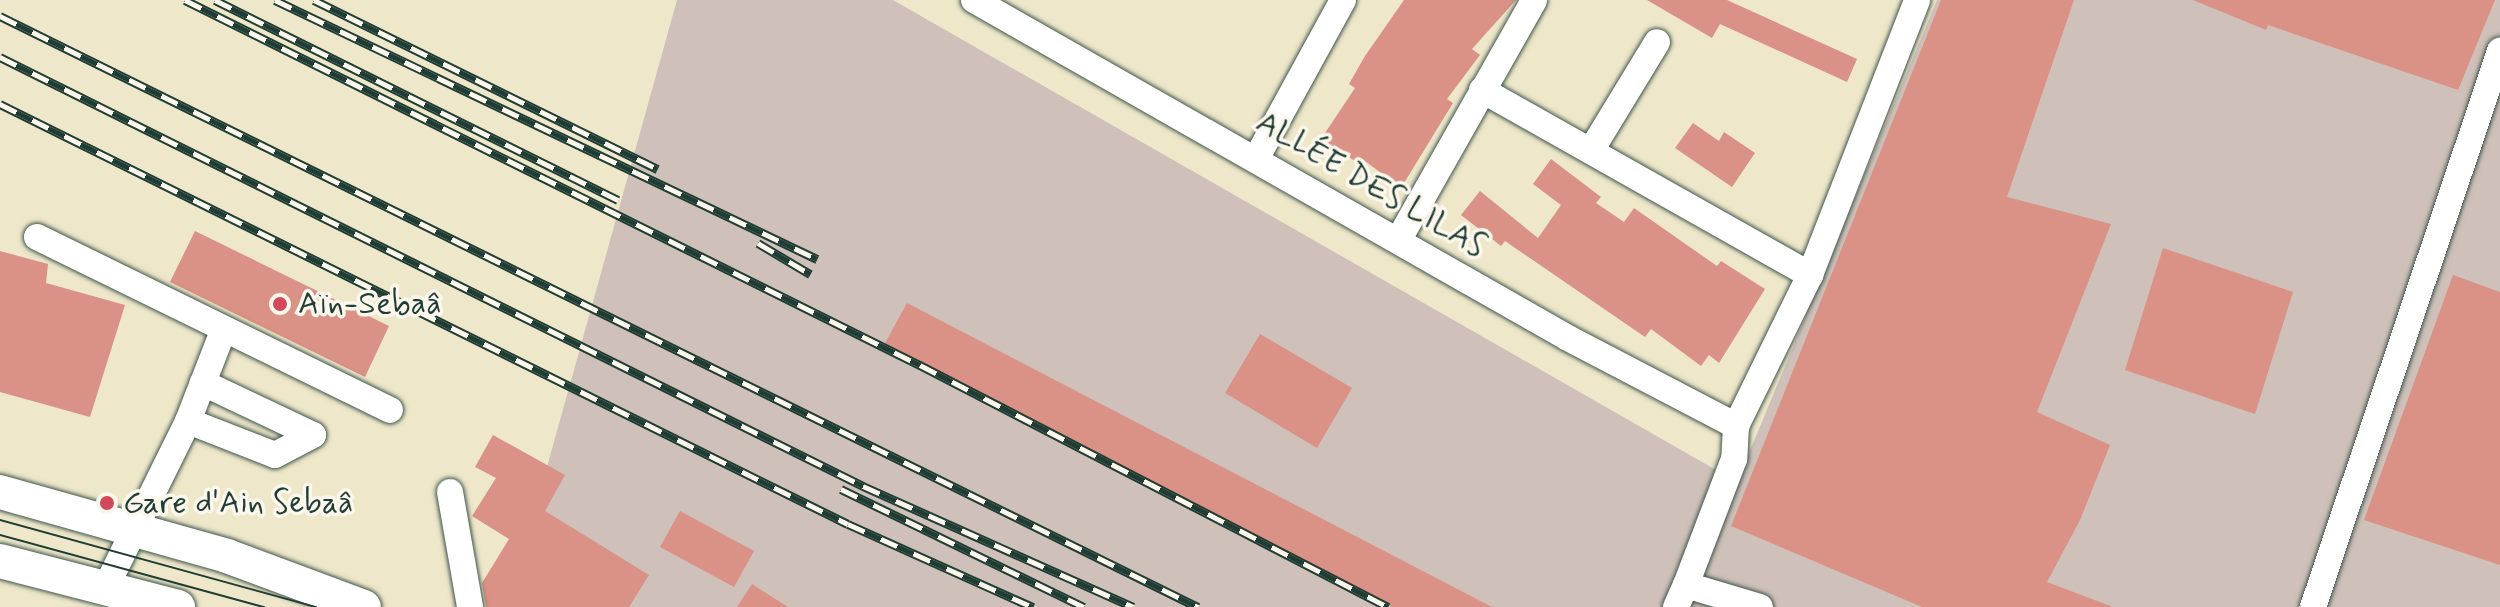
<!DOCTYPE html>
<html>
<head>
<meta charset="utf-8">
<style>
	body { margin:0 }
	#map { position:relative; width:2500px; height:607px; overflow:hidden; background:#eee7ca; font-family:Mynerve,sans-serif }
	div>[style] { position:absolute }
	[style*='--x'] { left:calc(var(--x)*1px); top:calc(var(--y)*1px); width:calc(var(--w)*1px); rotate:calc(var(--a)*1deg) }
	.industrial>* { inset:0; background:#cfc0ba }
	.building>* { inset:0; background:#da9186 }
	.roads { filter:drop-shadow(0 0 2px #3e564a) drop-shadow(0 0 2px #3e564a) }
	.minor>* { height:26px; margin:-13px; padding:0 13px; transform-origin:13px; border-radius:13px; background:#fff }
	.major>* { height:34px; margin:-17px; padding:0 17px; transform-origin:17px; border-radius:17px; background:#fff }
	.tram>* { height:2px; margin:-1px; padding:0 1px; transform-origin:1px; border-radius:1px; background:#1f3d34 }
	.rail>* { height:9px; margin-top:-4.5px; transform-origin:0; background:repeating-linear-gradient(90deg,#fbf7ec 0 18px,#1f3d34 0 36px); box-sizing:border-box; border-block:2px solid #1f3d34 }
	.dots>* { width:22px; height:22px; translate:-50% -50%; box-sizing:border-box; border:4px solid #fbf7ec; border-radius:50% }
	span { translate:-50% -50%; white-space:nowrap; text-align:center; line-height:1.15; -webkit-text-stroke:7px #fbf7ec; paint-order:stroke }
	.street-label { font-size:32px; color:#1f3d34 }
	.poi-label { font-size:32px; color:#1f3d34 }
	.left { translate:0 -50%; text-align:left }
</style>
</head>
<body>
<div id="map">
	<div class="industrial">
		<i style="clip-path:polygon(677px 0,893px 0,1737px 482px,1937px 0,2500px 0,2500px 607px,508px 607px)"></i>
	</div>
	<div class="building">
		<i style="clip-path:polygon(1404px 0,1516px 0,1472px 49px,1480px 55px,1447px 99px,1453px 103px,1401px 188px,1361px 158px,1358px 163px,1321px 139px,1355px 88px,1349px 84px,1365px 56px)"></i>
		<i style="clip-path:polygon(1647px 0,1727px 0,1857px 59px,1847px 82px,1720px 24px,1712px 38px)"></i>
		<i style="clip-path:polygon(1941px 0,2074px 0,2007px 197px,2111px 224px,2037px 412px,2110px 445px,2080px 520px,2047px 582px,2113px 607px,1922px 607px,1731px 526px)"></i>
		<i style="clip-path:polygon(2193px 0,2495px 0,2458px 90px,2268px 25px,2266px 30px)"></i>
		<i style="clip-path:polygon(1693px 123px,1719px 141px,1724px 132px,1755px 153px,1732px 187px,1675px 148px)"></i>
		<i style="clip-path:polygon(1551px 159px,1601px 197px,1596px 203px,1624px 222px,1634px 208px,1717px 266px,1721px 261px,1765px 289px,1719px 363px,1709px 355px,1701px 366px,1651px 329px,1645px 337px,1505px 241px,1501px 246px,1461px 215px,1480px 191px,1538px 238px,1561px 205px,1533px 184px)"></i>
		<i style="clip-path:polygon(195px 231px,389px 326px,365px 377px,170px 282px)"></i>
		<i style="clip-path:polygon(2163px 248px,2293px 292px,2255px 414px,2125px 370px)"></i>
		<i style="clip-path:polygon(0 251px,48px 264px,46px 283px,125px 305px,90px 417px,0 392px)"></i>
		<i style="clip-path:polygon(2453px 275px,2500px 292px,2500px 565px,2364px 520px)"></i>
		<i style="clip-path:polygon(907px 303px,1492px 607px,1392px 607px,884px 345px)"></i>
		<i style="clip-path:polygon(1260px 334px,1352px 388px,1317px 448px,1225px 393px)"></i>
		<i style="clip-path:polygon(493px 435px,565px 475px,545px 511px,649px 575px,629px 607px,486px 607px,482px 583px,509px 539px,472px 516px,496px 478px,475px 467px)"></i>
		<i style="clip-path:polygon(680px 511px,754px 551px,734px 587px,660px 547px)"></i>
		<i style="clip-path:polygon(752px 584px,788px 607px,737px 607px)"></i>
	</div>
	<div class="roads">
		<div class="minor">
			<i style="--x:974;--y:0;--w:683;--a:29.64"></i>
			<i style="--x:1568;--y:338;--w:190;--a:27.6"></i>
			<i style="--x:1482;--y:90;--w:377;--a:29.4"></i>
			<i style="--x:1592;--y:149;--w:125;--a:-58.7"></i>
			<i style="--x:1256;--y:159;--w:181;--a:-61.3"></i>
			<i style="--x:37;--y:237;--w:393;--a:26.1"></i>
			<i style="--x:1399;--y:239;--w:274;--a:-60.5"></i>
			<i style="--x:188;--y:421;--w:93;--a:21.3"></i>
			<i style="--x:275;--y:455;--w:43;--a:-27.8"></i>
			<i style="--x:313;--y:435;--w:122;--a:-154.7"></i>
			<i style="--x:1736;--y:426;--w:168;--a:-63.9"></i>
			<i style="--x:1810;--y:275;--w:295;--a:-68.7"></i>
			<i style="--x:1736;--y:426;--w:33;--a:93"></i>
			<i style="--x:1734;--y:459;--w:135;--a:110.9"></i>
			<i style="--x:1686;--y:585;--w:77;--a:16.6"></i>
			<i style="--x:450;--y:492;--w:117;--a:80.1"></i>
			<i style="--x:106;--y:587;--w:185;--a:-63.7"></i>
			<i style="--x:188;--y:421;--w:97;--a:-68.7"></i>
			<i style="--x:1676;--y:607;--w:24;--a:-66"></i>
			<i style="--x:2313;--y:607;--w:587;--a:-71.41"></i>
		</div>
		<div class="major">
			<i style="--x:0;--y:492;--w:236;--a:15.7"></i>
			<i style="--x:227;--y:556;--w:146;--a:20.4"></i>
			<i style="--x:0;--y:561;--w:184;--a:14.5"></i>
		</div>
	</div>
	<div class="tram">
		<i style="--x:0;--y:520;--w:328;--a:15.4"></i>
		<i style="--x:0;--y:535;--w:274;--a:15.3"></i>
	</div>
	<div class="rail">
		<i style="--x:185;--y:0;--w:821;--a:26.41"></i>
		<i style="--x:920;--y:365;--w:527;--a:27.34"></i>
		<i style="--x:215;--y:0;--w:450;--a:26.4"></i>
		<i style="--x:275;--y:0;--w:601;--a:25.54"></i>
		<i style="--x:314;--y:0;--w:383;--a:26.2"></i>
		<i style="--x:0;--y:16;--w:1336;--a:26.26"></i>
		<i style="--x:0;--y:57;--w:964;--a:26.43"></i>
		<i style="--x:863;--y:486;--w:296;--a:24.1"></i>
		<i style="--x:0;--y:104;--w:946;--a:26.35"></i>
		<i style="--x:848;--y:524;--w:203;--a:24.2"></i>
		<i style="--x:758;--y:243;--w:61;--a:30.8"></i>
		<i style="--x:841;--y:489;--w:270;--a:25.9"></i>
	</div>
	<div class="dots">
		<i style="left:280px;top:304px;background:#d1495b"></i>
		<i style="left:107px;top:503px;background:#d1495b"></i>
	</div>
	<div class="street-label">
		<span style="left:1371px;top:185px;rotate:30deg">ALLÉE DES LILAS</span>
	</div>
	<div class="poi-label">
		<span class="left" style="left:298px;top:304px">Aïn-Sebaâ</span>
		<span class="left" style="left:123px;top:503px">Gare d'Ain Sebaâ</span>
	</div>
</div>
</body>
</html>
